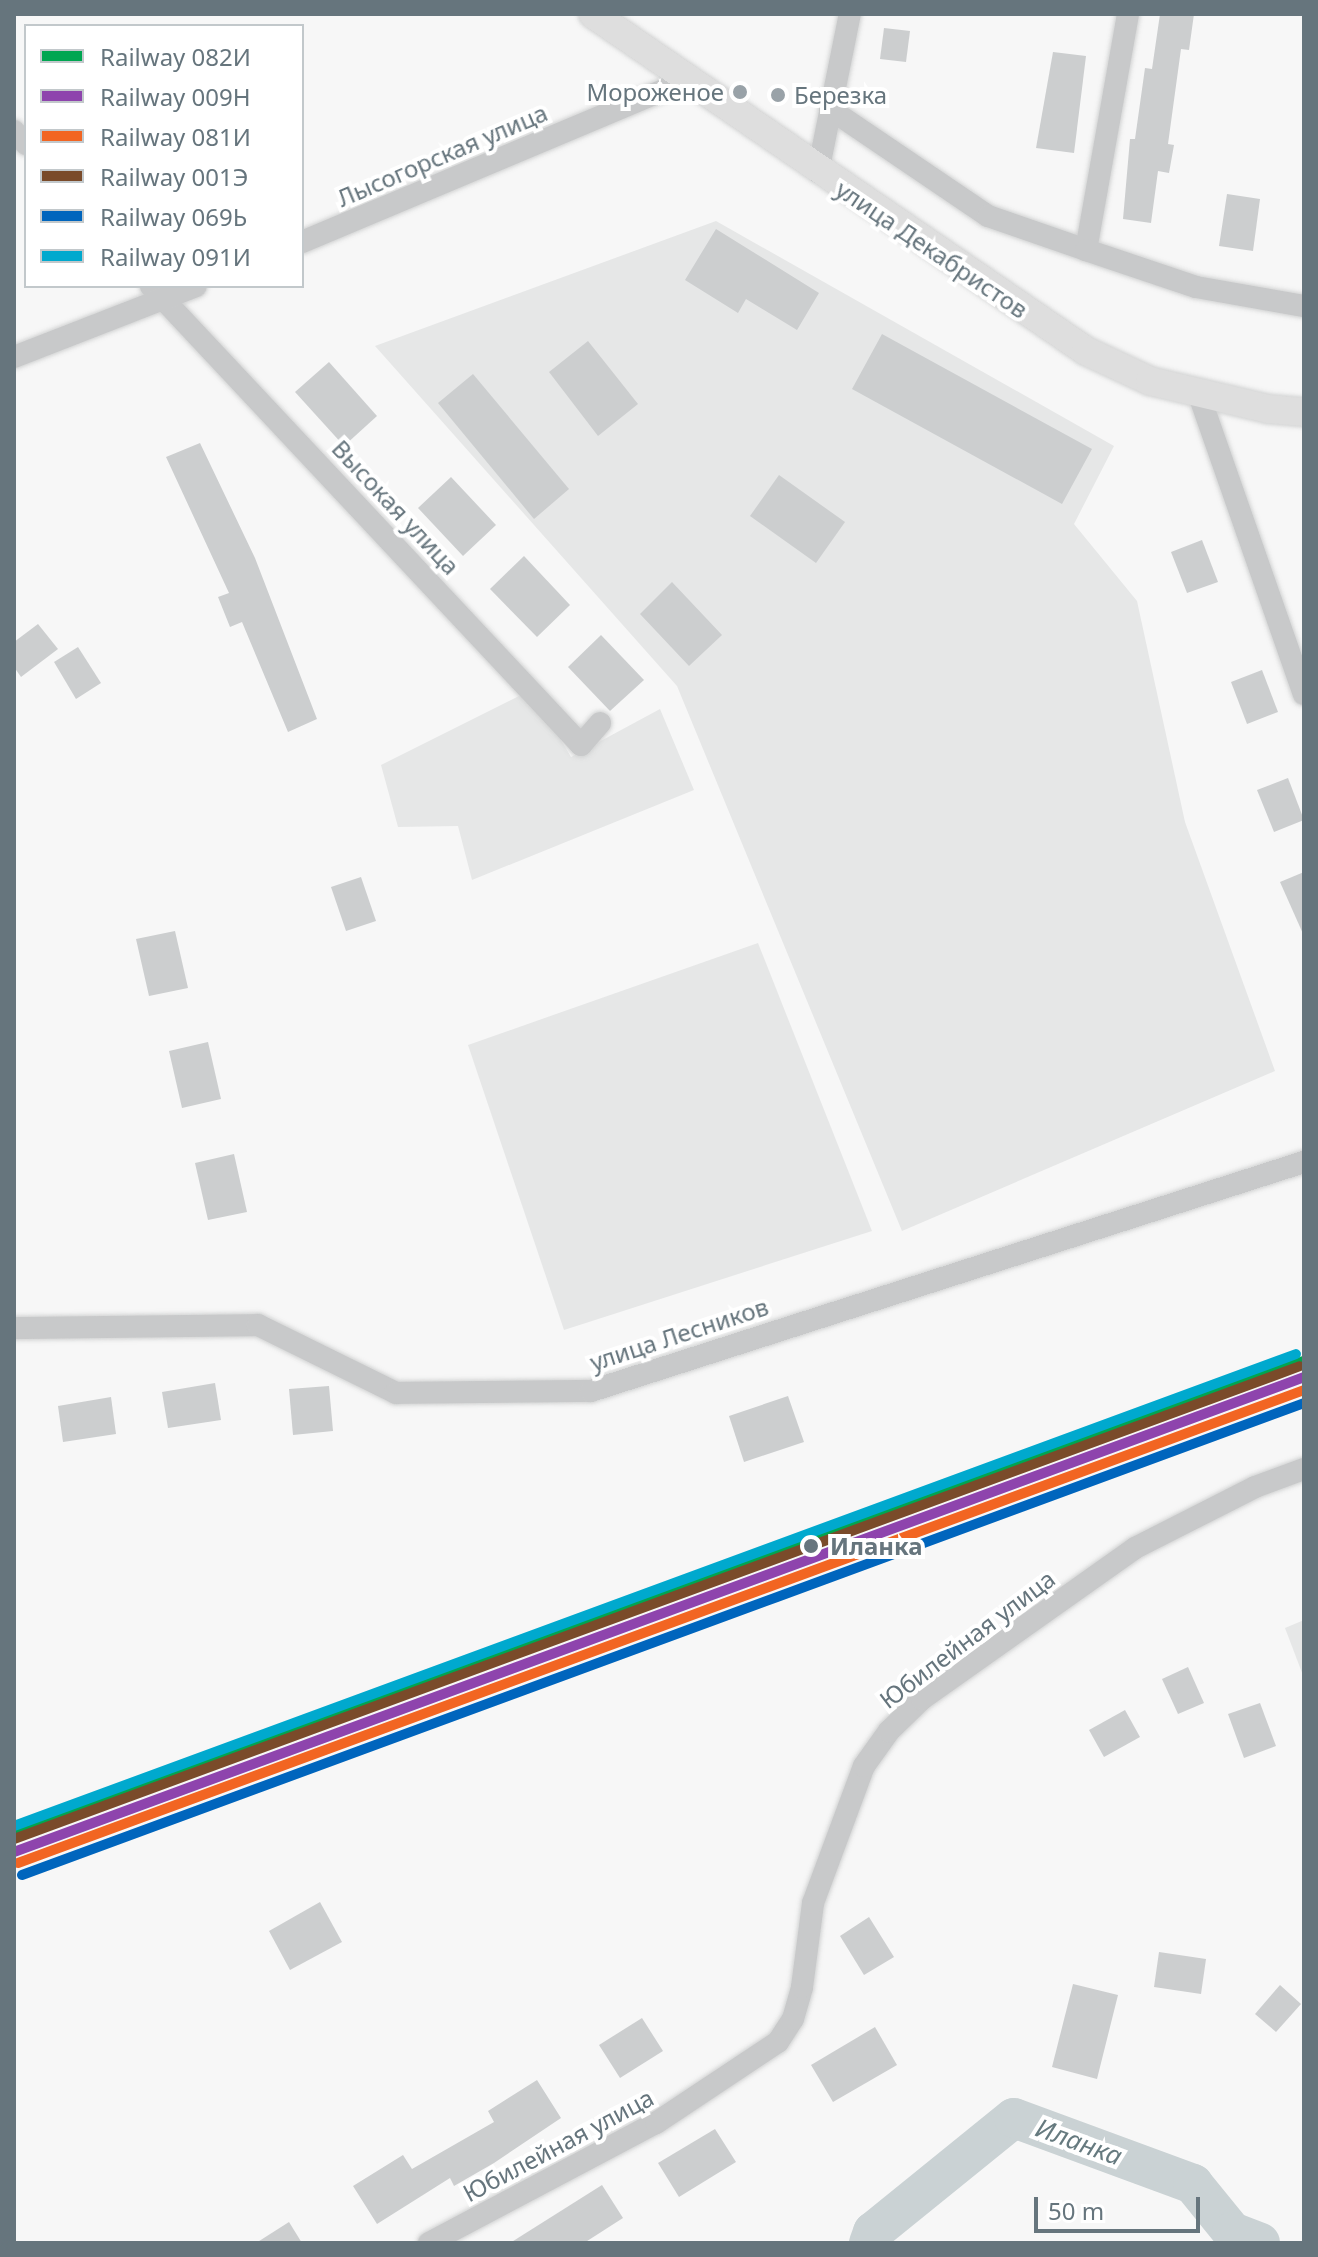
<!DOCTYPE html>
<html>
<head>
<meta charset="utf-8">
<style>
	body { margin:0 }
	#map { position:relative; width:1318px; height:2257px; overflow:hidden; background:#f7f7f7; font-family:"Noto Sans",sans-serif }
	div>[style] { position:absolute }
	[style*='--x'] { left:calc(var(--x)*1px); top:calc(var(--y)*1px); width:calc(var(--w)*1px); rotate:calc(var(--a)*1deg) }
	.built>* { inset:0; background:#e6e7e7 }
	.river>* { height:40px; margin:-20px; padding:0 20px; transform-origin:20px; border-radius:20px; background:#cad2d4 }
	.building>* { inset:0; background:#cccecf }
	.roads { filter:drop-shadow(0 0 2px #d2d3d3) drop-shadow(0 0 2px #d2d3d3) }
	.minor>* { height:22px; margin:-11px; padding:0 11px; transform-origin:11px; border-radius:11px; background:#c8c9ca }
	.major>* { height:28px; margin:-14px; padding:0 14px; transform-origin:14px; border-radius:14px; background:#dedede }
	.rail-1>* { height:10px; margin:-5px; padding:0 5px; transform-origin:5px; border-radius:5px; background:#00a651 }
	.rail-2>* { height:10px; margin:-5px; padding:0 5px; transform-origin:5px; border-radius:5px; background:#8e44ad }
	.rail-3>* { height:10px; margin:-5px; padding:0 5px; transform-origin:5px; border-radius:5px; background:#f26522 }
	.rail-4>* { height:10px; margin:-5px; padding:0 5px; transform-origin:5px; border-radius:5px; background:#7a4b2a }
	.rail-5>* { height:10px; margin:-5px; padding:0 5px; transform-origin:5px; border-radius:5px; background:#0065bd }
	.rail-6>* { height:10px; margin:-5px; padding:0 5px; transform-origin:5px; border-radius:5px; background:#00a9ce }
	.dots>* { width:22px; height:22px; translate:-50% -50%; box-sizing:border-box; border:4px solid #fff; border-radius:50% }
	span { translate:-50% -50%; white-space:nowrap; text-align:center; line-height:1.15; -webkit-text-stroke:8px #fff; paint-order:stroke }
	.poi-label { font-size:24px; color:#66757d }
	.right { translate:-100% -50%; text-align:right }
	.left { translate:0 -50%; text-align:left }
	.street-label { font-size:24px; color:#66757d }
	.stop-label { font-size:24px; color:#66757d; font-weight:700 }
	.water-label { font-size:26px; color:#667a7f; font-style:italic }
	.frame { position:absolute; inset:0; border:16px solid #66757d; pointer-events:none }
	.legend { position:absolute; left:24px; top:24px; width:280px; height:264px; box-sizing:border-box; background:#fff; border:2px solid #c2c8cb; margin:0; padding:10px 14px; list-style:none; font-size:24px; color:#66757d }
	.legend li { display:flex; align-items:center; gap:16px; height:40px }
	.legend b { width:40px; border:2px solid #c2c8cb }
	.scale { position:absolute; left:1034px; top:2197px; width:166px; height:36px; box-sizing:border-box; border:4px solid #66757d; border-top:0; padding-left:10px; font-size:24px; line-height:28px; white-space:nowrap; color:#66757d; -webkit-text-stroke:6px #fff; paint-order:stroke }
</style>
</head>
<body>
<div id="map">
	<div class="built">
		<i style="clip-path:polygon(716px 221px,1114px 446px,1074px 524px,1137px 601px,1185px 822px,1275px 1071px,902px 1231px,677px 686px,375px 346px)"></i>
		<i style="clip-path:polygon(531px 690px,571px 757px,660px 709px,694px 790px,472px 880px,458px 826px,398px 827px,381px 765px)"></i>
		<i style="clip-path:polygon(758px 943px,872px 1231px,564px 1330px,468px 1045px)"></i>
		<i style="clip-path:polygon(1304px 1620px,1304px 1678px,1285px 1628px)"></i>
	</div>
	<div class="river">
		<i style="--x:869;--y:2243;--w:12;--a:-70"></i>
		<i style="--x:873;--y:2232;--w:181;--a:-39"></i>
		<i style="--x:1014;--y:2118;--w:191;--a:20.2"></i>
		<i style="--x:1193;--y:2184;--w:62;--a:50.9"></i>
		<i style="--x:1232;--y:2232;--w:30;--a:21"></i>
	</div>
	<div class="building">
		<i style="clip-path:polygon(1160px 14px,1194px 14px,1189px 50px,1181px 49px,1168px 144px,1174px 145px,1169px 173px,1158px 171px,1151px 223px,1123px 219px,1130px 139px,1135px 139px,1145px 68px,1152px 69px)"></i>
		<i style="clip-path:polygon(884px 28px,910px 31px,906px 62px,880px 59px)"></i>
		<i style="clip-path:polygon(1053px 52px,1086px 56px,1074px 153px,1036px 148px)"></i>
		<i style="clip-path:polygon(1227px 194px,1260px 199px,1253px 251px,1219px 246px)"></i>
		<i style="clip-path:polygon(716px 229px,819px 293px,797px 330px,746px 299px,738px 313px,685px 280px)"></i>
		<i style="clip-path:polygon(882px 334px,1092px 449px,1062px 504px,852px 389px)"></i>
		<i style="clip-path:polygon(588px 341px,638px 404px,598px 436px,549px 372px)"></i>
		<i style="clip-path:polygon(329px 362px,377px 416px,344px 446px,295px 392px)"></i>
		<i style="clip-path:polygon(473px 374px,569px 489px,534px 519px,438px 403px)"></i>
		<i style="clip-path:polygon(200px 443px,255px 558px,317px 719px,288px 732px,242px 622px,230px 627px,218px 597px,229px 593px,166px 457px)"></i>
		<i style="clip-path:polygon(779px 475px,845px 522px,816px 563px,750px 516px)"></i>
		<i style="clip-path:polygon(451px 477px,496px 525px,463px 556px,418px 508px)"></i>
		<i style="clip-path:polygon(1202px 540px,1218px 582px,1187px 593px,1171px 552px)"></i>
		<i style="clip-path:polygon(524px 556px,570px 605px,537px 637px,490px 589px)"></i>
		<i style="clip-path:polygon(672px 582px,722px 635px,689px 666px,640px 614px)"></i>
		<i style="clip-path:polygon(38px 624px,58px 649px,21px 677px,14px 667px,14px 642px)"></i>
		<i style="clip-path:polygon(601px 635px,644px 680px,610px 711px,568px 667px)"></i>
		<i style="clip-path:polygon(78px 647px,101px 683px,76px 699px,54px 662px)"></i>
		<i style="clip-path:polygon(1262px 670px,1278px 712px,1247px 724px,1231px 682px)"></i>
		<i style="clip-path:polygon(1288px 778px,1304px 820px,1274px 832px,1257px 790px)"></i>
		<i style="clip-path:polygon(1304px 872px,1304px 936px,1280px 882px)"></i>
		<i style="clip-path:polygon(361px 877px,376px 921px,346px 931px,331px 887px)"></i>
		<i style="clip-path:polygon(175px 931px,188px 988px,149px 996px,136px 939px)"></i>
		<i style="clip-path:polygon(208px 1042px,221px 1099px,182px 1108px,169px 1051px)"></i>
		<i style="clip-path:polygon(234px 1154px,247px 1212px,208px 1220px,195px 1163px)"></i>
		<i style="clip-path:polygon(215px 1383px,221px 1420px,168px 1428px,162px 1392px)"></i>
		<i style="clip-path:polygon(329px 1386px,333px 1431px,293px 1435px,289px 1389px)"></i>
		<i style="clip-path:polygon(788px 1396px,804px 1442px,744px 1462px,729px 1416px)"></i>
		<i style="clip-path:polygon(111px 1397px,116px 1434px,63px 1442px,58px 1406px)"></i>
		<i style="clip-path:polygon(1188px 1667px,1204px 1703px,1178px 1714px,1162px 1679px)"></i>
		<i style="clip-path:polygon(1260px 1703px,1276px 1746px,1244px 1758px,1228px 1714px)"></i>
		<i style="clip-path:polygon(1125px 1710px,1140px 1737px,1104px 1757px,1089px 1730px)"></i>
		<i style="clip-path:polygon(320px 1902px,342px 1942px,290px 1970px,269px 1931px)"></i>
		<i style="clip-path:polygon(869px 1917px,894px 1957px,864px 1975px,840px 1936px)"></i>
		<i style="clip-path:polygon(1159px 1952px,1206px 1959px,1201px 1994px,1154px 1987px)"></i>
		<i style="clip-path:polygon(1073px 1984px,1118px 1995px,1097px 2079px,1052px 2067px)"></i>
		<i style="clip-path:polygon(1280px 1985px,1301px 2004px,1276px 2032px,1255px 2014px)"></i>
		<i style="clip-path:polygon(642px 2018px,663px 2051px,620px 2078px,599px 2045px)"></i>
		<i style="clip-path:polygon(875px 2027px,897px 2065px,833px 2102px,811px 2065px)"></i>
		<i style="clip-path:polygon(537px 2080px,561px 2118px,494px 2163px,454px 2186px,450px 2178px,377px 2224px,353px 2186px,403px 2155px,412px 2169px,494px 2122px,488px 2111px)"></i>
		<i style="clip-path:polygon(715px 2129px,736px 2162px,679px 2197px,658px 2163px)"></i>
		<i style="clip-path:polygon(602px 2185px,623px 2218px,584px 2243px,510px 2243px)"></i>
		<i style="clip-path:polygon(289px 2222px,302px 2243px,256px 2243px)"></i>
	</div>
	<div class="roads">
		<div class="minor">
			<i style="--x:830;--y:109;--w:191;--a:34.1"></i>
			<i style="--x:988;--y:216;--w:104;--a:19.1"></i>
			<i style="--x:1086;--y:250;--w:240;--a:-79.9"></i>
			<i style="--x:14;--y:131;--w:18;--a:47"></i>
			<i style="--x:818;--y:172;--w:161;--a:-78.6"></i>
			<i style="--x:302;--y:242;--w:421;--a:-22.8"></i>
			<i style="--x:1086;--y:250;--w:116;--a:18.6"></i>
			<i style="--x:1196;--y:287;--w:110;--a:10"></i>
			<i style="--x:151;--y:286;--w:629;--a:46.87"></i>
			<i style="--x:581;--y:745;--w:29;--a:-49"></i>
			<i style="--x:14;--y:357;--w:195;--a:-21.3"></i>
			<i style="--x:1198;--y:392;--w:320;--a:70.7"></i>
			<i style="--x:14;--y:1328;--w:244;--a:-0.7"></i>
			<i style="--x:258;--y:1325;--w:154;--a:26.2"></i>
			<i style="--x:396;--y:1393;--w:195;--a:-0.6"></i>
			<i style="--x:591;--y:1391;--w:749;--a:-17.81"></i>
			<i style="--x:429;--y:2243;--w:257;--a:-27.9"></i>
			<i style="--x:656;--y:2123;--w:146;--a:-33.6"></i>
			<i style="--x:778;--y:2042;--w:27;--a:-57"></i>
			<i style="--x:793;--y:2019;--w:33;--a:-74"></i>
			<i style="--x:802;--y:1987;--w:85;--a:-82.5"></i>
			<i style="--x:813;--y:1903;--w:146;--a:-69.6"></i>
			<i style="--x:864;--y:1766;--w:43;--a:-54.5"></i>
			<i style="--x:889;--y:1731;--w:46;--a:-44.1"></i>
			<i style="--x:922;--y:1699;--w:261;--a:-35.3"></i>
			<i style="--x:1135;--y:1548;--w:135;--a:-26.9"></i>
			<i style="--x:1255;--y:1487;--w:52;--a:-20.2"></i>
		</div>
		<div class="major">
			<i style="--x:593;--y:14;--w:597;--a:34.36"></i>
			<i style="--x:1086;--y:351;--w:71;--a:25.1"></i>
			<i style="--x:1150;--y:381;--w:121;--a:13.3"></i>
			<i style="--x:1268;--y:409;--w:36;--a:5"></i>
		</div>
	</div>
	<div class="rail-1">
		<i style="--x:14;--y:1835;--w:1374;--a:-20.18"></i>
	</div>
	<div class="rail-2">
		<i style="--x:14;--y:1852;--w:1375;--a:-20.21"></i>
	</div>
	<div class="rail-3">
		<i style="--x:18;--y:1863;--w:1370;--a:-20.19"></i>
	</div>
	<div class="rail-4">
		<i style="--x:14;--y:1839;--w:1370;--a:-20.19"></i>
	</div>
	<div class="rail-5">
		<i style="--x:22;--y:1875;--w:1366;--a:-20.21"></i>
	</div>
	<div class="rail-6">
		<i style="--x:14;--y:1826;--w:1366;--a:-20.21"></i>
	</div>
	<div class="dots">
		<i style="left:740px;top:92px;background:#99a2a8"></i>
		<i style="left:778px;top:95px;background:#99a2a8"></i>
		<i style="left:811px;top:1546px;background:#66757d"></i>
	</div>
	<div class="poi-label">
		<span class="right" style="left:724px;top:92px">Мороженое</span>
		<span class="left" style="left:794px;top:95px">Березка</span>
	</div>
	<div class="street-label">
		<span style="left:442px;top:155px;rotate:-23deg">Лысогорская улица</span>
		<span style="left:932px;top:249px;rotate:34deg">улица Декабристов</span>
		<span style="left:396px;top:507px;rotate:47deg">Высокая улица</span>
		<span style="left:679px;top:1334px;rotate:-18deg">улица Лесников</span>
		<span style="left:967px;top:1639px;rotate:-37deg">Юбилейная улица</span>
		<span style="left:558px;top:2145px;rotate:-28deg">Юбилейная улица</span>
	</div>
	<div class="stop-label">
		<span class="left" style="left:830px;top:1546px">Иланка</span>
	</div>
	<div class="water-label">
		<span style="left:1079px;top:2142px;rotate:20deg">Иланка</span>
	</div>
	<div class="frame"></div>
	<ul class="legend">
	<li><b style="height:10px;background:#00a651"></b>Railway 082И</li>
	<li><b style="height:10px;background:#8e44ad"></b>Railway 009Н</li>
	<li><b style="height:10px;background:#f26522"></b>Railway 081И</li>
	<li><b style="height:10px;background:#7a4b2a"></b>Railway 001Э</li>
	<li><b style="height:10px;background:#0065bd"></b>Railway 069Ь</li>
	<li><b style="height:10px;background:#00a9ce"></b>Railway 091И</li>
	</ul>
	<div class="scale">50 m</div>
</div>
</body>
</html>
